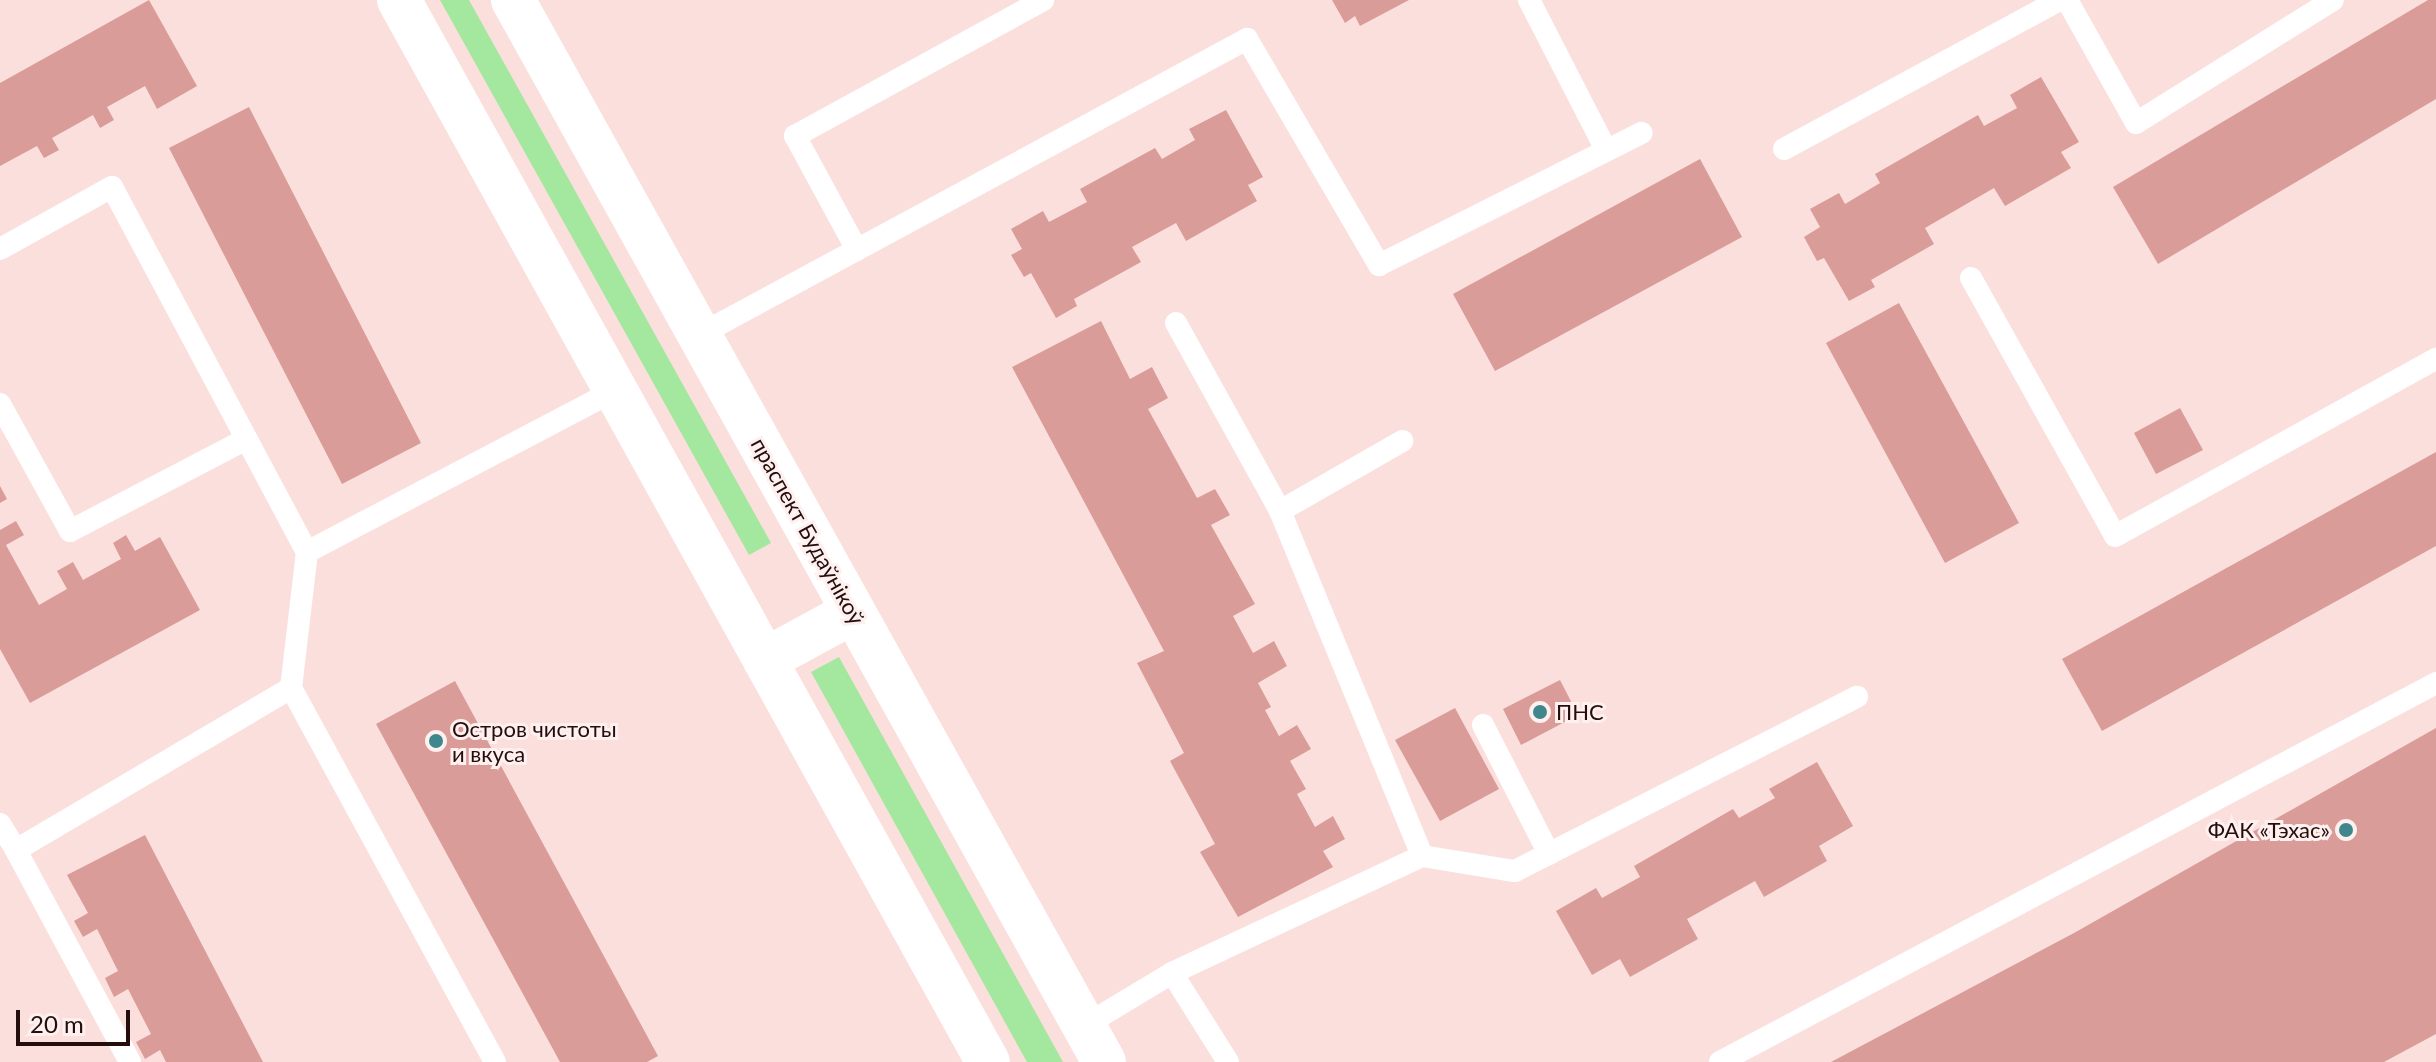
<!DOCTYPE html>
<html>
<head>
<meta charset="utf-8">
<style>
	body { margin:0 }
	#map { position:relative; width:2436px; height:1062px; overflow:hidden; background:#fbdfdd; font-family:Lato,sans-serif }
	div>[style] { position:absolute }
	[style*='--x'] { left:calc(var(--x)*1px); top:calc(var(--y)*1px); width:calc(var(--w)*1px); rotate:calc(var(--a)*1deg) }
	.green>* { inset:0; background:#a4e79f }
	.building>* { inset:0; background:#da9c98 }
	.lane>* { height:22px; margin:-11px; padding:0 11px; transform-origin:11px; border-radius:11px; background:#fff }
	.street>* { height:44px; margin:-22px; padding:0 22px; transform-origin:22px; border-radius:22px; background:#fff }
	.secondary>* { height:44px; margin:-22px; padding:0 22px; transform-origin:22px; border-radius:22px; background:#fff }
	.dots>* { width:22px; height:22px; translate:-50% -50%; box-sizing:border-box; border:4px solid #fef0ef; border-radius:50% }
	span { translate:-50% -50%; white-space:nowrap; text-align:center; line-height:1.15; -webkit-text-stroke:6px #fef0ef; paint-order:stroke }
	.street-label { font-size:22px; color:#240e0d }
	.poi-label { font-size:22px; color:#240e0d }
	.left { translate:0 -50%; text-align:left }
	.right { translate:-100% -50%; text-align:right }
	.scale { position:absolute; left:16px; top:1010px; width:114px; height:36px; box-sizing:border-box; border:4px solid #240e0d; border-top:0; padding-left:10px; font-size:24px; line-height:28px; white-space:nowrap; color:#240e0d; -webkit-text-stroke:6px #fef0ef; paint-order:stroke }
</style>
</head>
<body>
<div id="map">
	<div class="green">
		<i style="clip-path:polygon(440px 0,469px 0,771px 543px,749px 555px)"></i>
		<i style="clip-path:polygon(839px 657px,1063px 1062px,1027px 1062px,811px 672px)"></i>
	</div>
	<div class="building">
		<i style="clip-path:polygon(149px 0,197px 86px,157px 109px,145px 86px,107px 107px,114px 120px,100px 128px,93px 115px,52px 138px,59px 150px,44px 158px,37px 146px,0 166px,0 83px)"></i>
		<i style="clip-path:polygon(1332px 0,1409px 0,1360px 26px,1355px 16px,1345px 23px)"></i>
		<i style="clip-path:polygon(2428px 0,2436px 0,2436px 99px,2158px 264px,2113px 187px)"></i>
		<i style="clip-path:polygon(2041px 77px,2079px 142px,2061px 152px,2071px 168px,2005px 206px,1994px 188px,1925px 228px,1934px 244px,1871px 280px,1875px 287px,1849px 301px,1824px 258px,1817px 261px,1804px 237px,1820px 227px,1810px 209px,1839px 193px,1845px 204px,1880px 183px,1875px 174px,1978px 115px,1984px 126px,2017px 108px,2010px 95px)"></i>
		<i style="clip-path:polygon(249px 107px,421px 443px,342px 484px,169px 148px)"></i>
		<i style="clip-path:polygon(1226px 110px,1263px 177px,1248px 185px,1257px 201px,1186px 241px,1176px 223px,1132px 247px,1141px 262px,1074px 299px,1077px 306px,1056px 318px,1031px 273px,1024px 277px,1011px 255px,1022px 249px,1011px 229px,1043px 211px,1049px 222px,1087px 202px,1080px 189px,1155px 148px,1162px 159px,1195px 140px,1189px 129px)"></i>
		<i style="clip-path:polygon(1700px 159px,1742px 237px,1495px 371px,1453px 294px)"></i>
		<i style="clip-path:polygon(1899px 303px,2019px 523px,1945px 563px,1826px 343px)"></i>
		<i style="clip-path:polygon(1101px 321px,1130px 379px,1152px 367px,1168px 398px,1148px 409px,1197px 498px,1215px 489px,1230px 515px,1211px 525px,1255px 604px,1233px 616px,1253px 653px,1274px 641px,1287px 666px,1258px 683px,1271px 707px,1265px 710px,1279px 736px,1297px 725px,1311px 749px,1290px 761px,1306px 789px,1297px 794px,1315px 827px,1333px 816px,1345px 839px,1323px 851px,1333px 867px,1238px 917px,1200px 852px,1215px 844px,1170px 761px,1184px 753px,1137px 663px,1164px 651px,1012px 367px)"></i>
		<i style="clip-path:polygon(2180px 408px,2203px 450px,2156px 474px,2134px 433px)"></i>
		<i style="clip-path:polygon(2436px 452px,2436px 546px,2102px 731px,2062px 659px)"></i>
		<i style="clip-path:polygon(0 486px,7px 499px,0 503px)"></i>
		<i style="clip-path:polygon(16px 521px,24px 535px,6px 545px,39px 605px,67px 589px,57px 571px,73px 562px,83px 580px,121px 559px,113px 543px,126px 535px,135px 551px,160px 537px,200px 610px,30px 703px,0 649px,0 530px)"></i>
		<i style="clip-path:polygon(1560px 680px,1578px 715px,1521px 745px,1503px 709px)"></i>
		<i style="clip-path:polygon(455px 681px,658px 1056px,647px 1062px,560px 1062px,376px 724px)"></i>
		<i style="clip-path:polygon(1455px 708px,1499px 789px,1440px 821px,1395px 740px)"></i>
		<i style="clip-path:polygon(2436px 728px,2436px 1034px,2384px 1062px,1831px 1062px,2074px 933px)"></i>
		<i style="clip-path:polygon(1817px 762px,1853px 826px,1819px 846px,1827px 861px,1764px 897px,1755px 881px,1687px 919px,1698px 939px,1630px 977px,1620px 959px,1592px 975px,1556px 911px,1596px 888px,1602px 898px,1640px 877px,1634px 866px,1733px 809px,1739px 818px,1775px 798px,1769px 789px)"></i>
		<i style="clip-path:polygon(145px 835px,263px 1062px,166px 1062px,160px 1050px,145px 1059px,136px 1042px,151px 1034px,128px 989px,114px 997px,105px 978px,118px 971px,97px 929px,83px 937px,74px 921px,88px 913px,67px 875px)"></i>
	</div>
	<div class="lane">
		<i style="--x:1529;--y:0;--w:169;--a:62.8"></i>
		<i style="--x:2067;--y:0;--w:141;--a:60.7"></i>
		<i style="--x:2136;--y:123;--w:232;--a:-32"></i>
		<i style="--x:1784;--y:149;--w:314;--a:-28.4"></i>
		<i style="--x:0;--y:249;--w:128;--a:-29"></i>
		<i style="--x:112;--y:187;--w:414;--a:61.9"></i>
		<i style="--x:857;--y:250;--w:130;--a:-118.5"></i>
		<i style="--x:795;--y:136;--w:283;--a:-28.7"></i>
		<i style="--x:1971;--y:278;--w:295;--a:60.8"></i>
		<i style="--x:2115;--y:536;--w:367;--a:-28.9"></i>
		<i style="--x:1176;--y:323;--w:215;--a:61"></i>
		<i style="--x:1280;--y:511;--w:373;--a:67.6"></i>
		<i style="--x:699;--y:335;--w:623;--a:-28.38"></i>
		<i style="--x:1247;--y:39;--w:262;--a:59.7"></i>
		<i style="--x:1379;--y:265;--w:294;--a:-26.7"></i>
		<i style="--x:0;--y:404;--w:145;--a:61.1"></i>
		<i style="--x:70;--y:531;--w:199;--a:-27.5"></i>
		<i style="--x:1280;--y:511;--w:141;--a:-29.8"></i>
		<i style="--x:1483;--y:725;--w:145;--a:62.9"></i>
		<i style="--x:0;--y:824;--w:31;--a:58"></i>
		<i style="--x:1172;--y:973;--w:105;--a:57.8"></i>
		<i style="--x:1084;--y:1026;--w:103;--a:-31.1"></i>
		<i style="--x:1172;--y:973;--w:276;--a:-25.1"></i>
		<i style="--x:1422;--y:856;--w:94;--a:9.2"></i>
		<i style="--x:1515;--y:871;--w:384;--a:-27"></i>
		<i style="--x:130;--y:1062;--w:241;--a:-118.3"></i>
		<i style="--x:16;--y:850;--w:319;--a:-30.5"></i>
		<i style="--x:495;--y:1062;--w:426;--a:-118.6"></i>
		<i style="--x:291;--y:688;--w:137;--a:-83.3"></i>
		<i style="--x:307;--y:552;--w:348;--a:-27.7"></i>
		<i style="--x:1720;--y:1062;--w:810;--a:-27.89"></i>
	</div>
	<div class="street">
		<i style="--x:765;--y:660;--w:100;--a:-28.6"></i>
	</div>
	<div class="secondary">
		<i style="--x:399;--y:0;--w:1214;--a:60.99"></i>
		<i style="--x:513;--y:0;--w:1215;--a:60.9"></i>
	</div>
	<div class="dots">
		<i style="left:1540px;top:712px;background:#3f878d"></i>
		<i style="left:436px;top:741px;background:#3f878d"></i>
		<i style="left:2346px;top:830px;background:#3f878d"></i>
	</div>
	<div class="street-label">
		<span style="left:808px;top:531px;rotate:61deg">праспект Будаўнікоў</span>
	</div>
	<div class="poi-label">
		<span class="left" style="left:1556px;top:712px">ПНС</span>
		<span class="left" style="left:452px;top:741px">Остров чистоты<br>и вкуса</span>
		<span class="right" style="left:2330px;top:830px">ФАК «Тэхас»</span>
	</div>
	<div class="scale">20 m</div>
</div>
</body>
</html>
